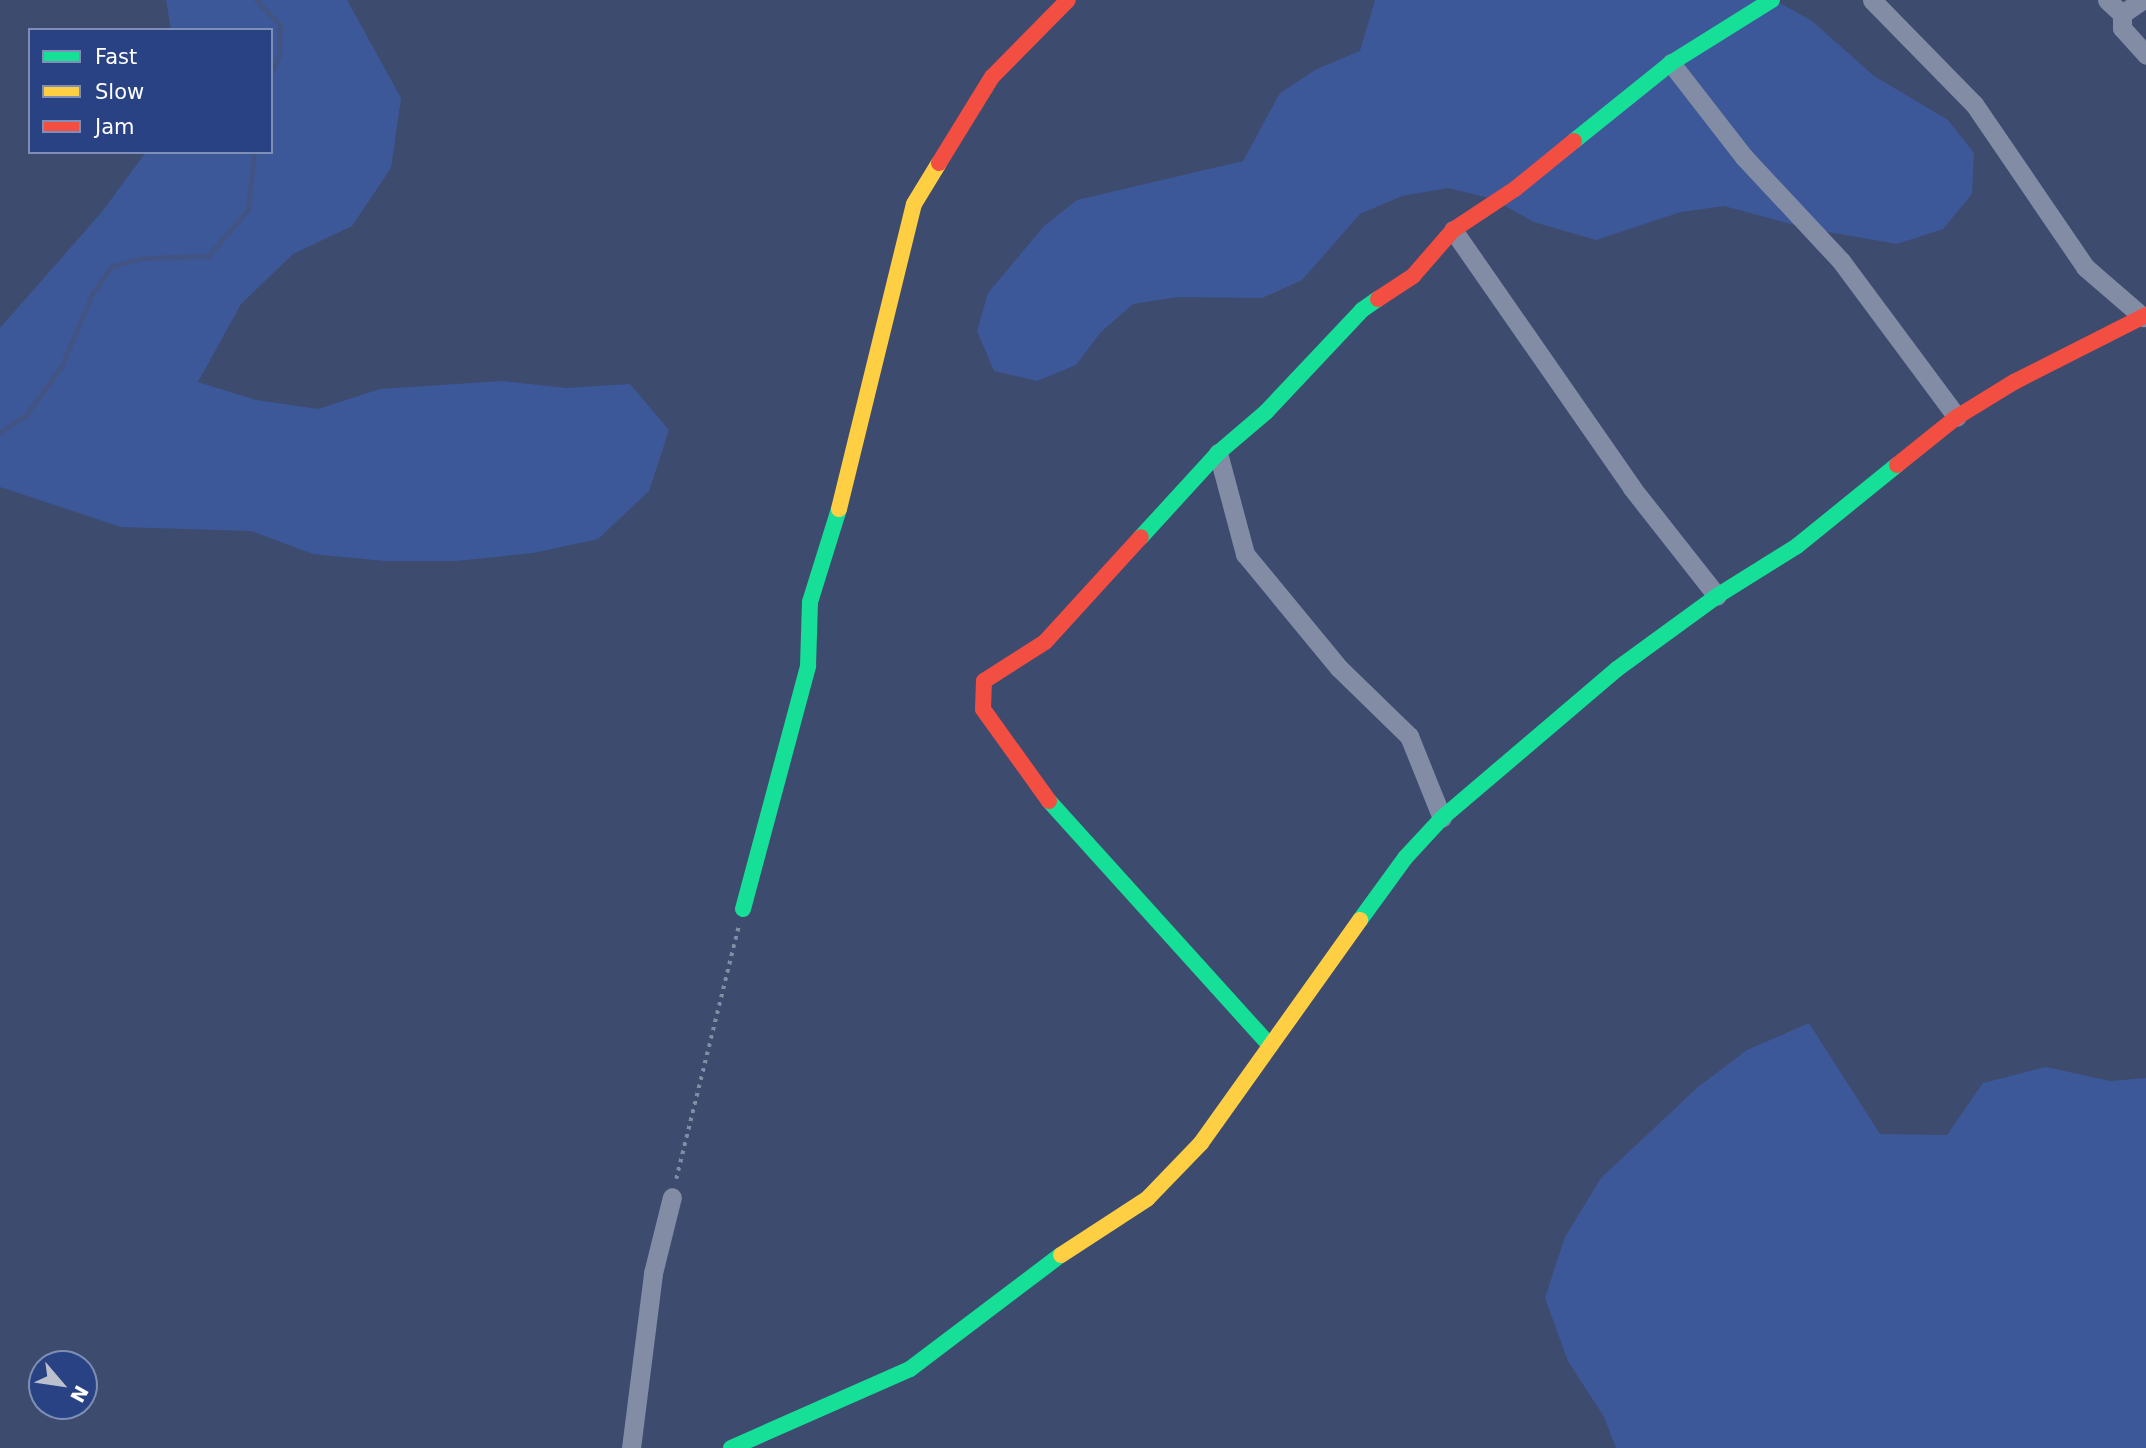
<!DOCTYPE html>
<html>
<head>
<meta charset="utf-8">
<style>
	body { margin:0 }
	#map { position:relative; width:2146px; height:1448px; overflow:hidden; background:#3d4b6f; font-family:"DejaVu Sans",sans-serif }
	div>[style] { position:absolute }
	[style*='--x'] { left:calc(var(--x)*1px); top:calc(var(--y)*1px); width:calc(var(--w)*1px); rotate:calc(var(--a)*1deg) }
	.green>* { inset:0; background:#3d5899 }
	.stream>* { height:5px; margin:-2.5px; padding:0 2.5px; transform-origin:2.5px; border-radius:2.5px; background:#425484 }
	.path>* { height:3.5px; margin-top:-1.75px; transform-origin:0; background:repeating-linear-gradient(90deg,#838ca5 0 3.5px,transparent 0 8.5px) }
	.street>* { height:19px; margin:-9.5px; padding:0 9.5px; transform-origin:9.5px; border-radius:9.5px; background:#838ca5 }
	.fast>* { height:16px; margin:-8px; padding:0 8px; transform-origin:8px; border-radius:8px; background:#16e098 }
	.slow>* { height:16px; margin:-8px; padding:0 8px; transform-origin:8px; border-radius:8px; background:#ffcf43 }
	.jam>* { height:16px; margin:-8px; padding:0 8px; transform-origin:8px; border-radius:8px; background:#f24e42 }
	span { translate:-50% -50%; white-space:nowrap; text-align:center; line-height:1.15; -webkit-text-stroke:5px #284284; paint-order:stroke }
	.legend { position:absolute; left:28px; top:28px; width:245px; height:126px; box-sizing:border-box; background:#284284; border:2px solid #7e8eb5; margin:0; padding:9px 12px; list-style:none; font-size:21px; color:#fff }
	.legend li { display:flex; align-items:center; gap:14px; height:35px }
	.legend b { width:35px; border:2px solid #7e8eb5 }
	.north { position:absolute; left:28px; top:1350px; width:70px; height:70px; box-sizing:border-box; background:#284284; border:2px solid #7e8eb5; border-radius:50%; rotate:119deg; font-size:19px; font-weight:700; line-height:28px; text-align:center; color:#fff }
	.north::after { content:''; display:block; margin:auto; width:24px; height:32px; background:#bbc0cd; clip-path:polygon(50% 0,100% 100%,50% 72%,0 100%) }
</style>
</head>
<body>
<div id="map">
	<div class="green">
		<i style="clip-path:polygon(166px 0,347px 0,401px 98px,391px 168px,352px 226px,293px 254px,241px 304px,198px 382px,256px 400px,318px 409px,380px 389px,502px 381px,567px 388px,630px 384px,669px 430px,649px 491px,598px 539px,533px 553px,456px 561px,385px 561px,313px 554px,251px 531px,121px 527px,0 487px,0 328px,101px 213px,146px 152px,271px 152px,271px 30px,171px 30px)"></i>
		<i style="clip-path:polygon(1375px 0,1774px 0,1812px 21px,1874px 76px,1948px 120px,1974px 153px,1972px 194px,1943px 229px,1897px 244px,1806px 228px,1724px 206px,1681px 212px,1596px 240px,1534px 222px,1493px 199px,1448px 188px,1402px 196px,1360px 214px,1302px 280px,1262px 298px,1177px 297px,1133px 304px,1101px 332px,1076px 365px,1037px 381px,994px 371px,977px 331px,988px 293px,1044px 226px,1077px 200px,1243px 161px,1280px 93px,1317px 69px,1360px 51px)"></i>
		<i style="clip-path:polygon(1809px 1023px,1880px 1134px,1947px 1135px,1983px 1083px,2046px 1067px,2110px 1081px,2146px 1078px,2146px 1448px,1616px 1448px,1604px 1417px,1568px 1361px,1545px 1298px,1565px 1237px,1601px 1178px,1698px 1087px,1747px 1050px)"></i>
	</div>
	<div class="stream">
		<i style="--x:256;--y:0;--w:35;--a:46"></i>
		<i style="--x:280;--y:25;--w:32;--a:92"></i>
		<i style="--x:279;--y:57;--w:18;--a:117"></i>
		<i style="--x:0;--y:432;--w:30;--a:-33"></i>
		<i style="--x:25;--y:416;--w:61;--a:-53.7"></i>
		<i style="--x:61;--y:367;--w:82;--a:-66.9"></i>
		<i style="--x:93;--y:292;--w:32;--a:-54"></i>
		<i style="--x:112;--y:266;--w:32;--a:-14"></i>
		<i style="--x:143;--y:258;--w:65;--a:-1.8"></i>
		<i style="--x:208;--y:256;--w:61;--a:-49"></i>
		<i style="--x:248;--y:210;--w:58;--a:-84.1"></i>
	</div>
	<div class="path">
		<i style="--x:676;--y:1179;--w:259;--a:-76.1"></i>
	</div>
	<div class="street">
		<i style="--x:1872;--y:0;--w:146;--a:45.6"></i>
		<i style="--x:1974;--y:104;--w:197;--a:55.7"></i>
		<i style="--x:2085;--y:267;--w:77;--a:40.8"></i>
		<i style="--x:2107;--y:0;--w:21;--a:43"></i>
		<i style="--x:2142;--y:0;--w:24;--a:145"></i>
		<i style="--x:2122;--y:14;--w:14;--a:90"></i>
		<i style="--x:2122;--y:28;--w:36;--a:48"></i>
		<i style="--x:1671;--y:63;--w:119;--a:52.2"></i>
		<i style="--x:1744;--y:157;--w:142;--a:47"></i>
		<i style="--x:1841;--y:261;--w:194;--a:53.4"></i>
		<i style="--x:1453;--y:230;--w:314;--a:55.2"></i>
		<i style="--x:1632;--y:488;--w:137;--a:51.8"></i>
		<i style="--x:1218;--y:453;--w:105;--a:75"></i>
		<i style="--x:1245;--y:554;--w:148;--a:50.5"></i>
		<i style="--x:1339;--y:668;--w:98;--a:44.2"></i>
		<i style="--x:1409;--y:736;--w:88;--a:68.1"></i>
		<i style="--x:631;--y:1448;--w:176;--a:-82.8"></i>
		<i style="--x:653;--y:1273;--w:78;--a:-76"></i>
	</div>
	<div class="fast">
		<i style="--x:1574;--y:141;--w:124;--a:-38.8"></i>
		<i style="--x:1671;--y:63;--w:119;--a:-32"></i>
		<i style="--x:1141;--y:537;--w:114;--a:-47.5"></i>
		<i style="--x:1218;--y:453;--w:63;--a:-40.5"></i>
		<i style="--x:1266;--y:412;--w:140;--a:-46.7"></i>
		<i style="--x:1362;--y:310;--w:19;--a:-35"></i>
		<i style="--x:1049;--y:801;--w:330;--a:47.9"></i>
		<i style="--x:743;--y:909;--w:252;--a:-75"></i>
		<i style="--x:808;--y:666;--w:64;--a:-88.2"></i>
		<i style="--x:810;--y:602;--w:97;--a:-72.7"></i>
		<i style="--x:1360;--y:920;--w:77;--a:-54"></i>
		<i style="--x:1405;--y:858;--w:54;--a:-47.2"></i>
		<i style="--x:1442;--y:818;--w:230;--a:-40.4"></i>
		<i style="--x:1617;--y:669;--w:124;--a:-36.1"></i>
		<i style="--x:1717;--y:596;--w:94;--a:-32"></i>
		<i style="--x:1797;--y:546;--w:129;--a:-39"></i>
		<i style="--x:731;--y:1448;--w:196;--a:-23.8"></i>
		<i style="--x:910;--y:1369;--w:189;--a:-37.1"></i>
	</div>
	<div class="slow">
		<i style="--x:839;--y:509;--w:314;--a:-76.2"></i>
		<i style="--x:914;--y:204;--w:48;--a:-58.6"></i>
		<i style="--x:1061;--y:1255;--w:103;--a:-33.1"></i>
		<i style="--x:1147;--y:1199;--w:78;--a:-46"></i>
		<i style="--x:1201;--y:1143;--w:274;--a:-54.5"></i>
	</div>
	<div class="jam">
		<i style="--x:939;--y:163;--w:101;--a:-58.4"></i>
		<i style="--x:992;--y:77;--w:108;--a:-45.4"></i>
		<i style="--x:1378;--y:299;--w:42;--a:-33.3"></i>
		<i style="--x:1413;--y:276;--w:61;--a:-49"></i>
		<i style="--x:1453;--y:230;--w:74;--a:-33.5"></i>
		<i style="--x:1515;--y:189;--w:76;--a:-39.1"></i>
		<i style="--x:1897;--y:465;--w:77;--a:-38.7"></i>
		<i style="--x:1957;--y:417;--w:67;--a:-31.6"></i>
		<i style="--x:2014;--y:382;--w:148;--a:-26.9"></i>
		<i style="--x:1049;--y:801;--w:113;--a:-125.7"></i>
		<i style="--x:983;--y:709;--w:28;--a:-88"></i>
		<i style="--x:984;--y:681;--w:72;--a:-32.6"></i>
		<i style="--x:1045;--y:642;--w:142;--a:-47.6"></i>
	</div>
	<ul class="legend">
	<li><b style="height:9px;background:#16e098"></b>Fast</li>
	<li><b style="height:9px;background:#ffcf43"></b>Slow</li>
	<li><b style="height:9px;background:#f24e42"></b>Jam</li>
	</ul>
	<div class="north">N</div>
</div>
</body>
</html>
